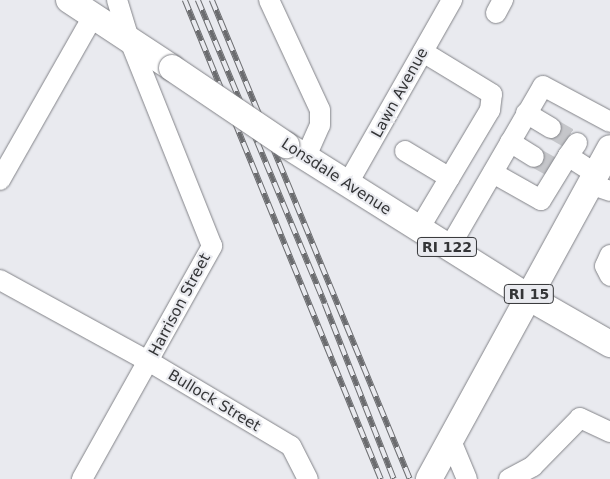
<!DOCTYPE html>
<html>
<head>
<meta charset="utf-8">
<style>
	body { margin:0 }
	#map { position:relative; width:610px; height:479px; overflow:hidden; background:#e9eaef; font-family:"DejaVu Sans",sans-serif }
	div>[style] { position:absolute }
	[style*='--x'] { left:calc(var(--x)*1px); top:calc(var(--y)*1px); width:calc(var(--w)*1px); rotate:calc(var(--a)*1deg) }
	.minor-tunnel>* { height:20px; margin-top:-10px; transform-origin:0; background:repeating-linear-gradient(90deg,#c5c6ca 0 20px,transparent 0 30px) }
	.roads { filter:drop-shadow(0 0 1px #828388) drop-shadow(0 0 1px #828388) }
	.minor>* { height:20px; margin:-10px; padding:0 10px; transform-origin:10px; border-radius:10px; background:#fff }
	.major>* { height:26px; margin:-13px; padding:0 13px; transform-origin:13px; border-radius:13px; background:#fff }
	.rail>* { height:5.5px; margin-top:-2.75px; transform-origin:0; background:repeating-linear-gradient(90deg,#e9eaef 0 11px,#6b6c6f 0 22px); box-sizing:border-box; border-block:1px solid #6b6c6f }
	.bridges { filter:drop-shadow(0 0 1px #828388) drop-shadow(0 0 1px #828388) }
	.major-bridge>* { height:26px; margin:-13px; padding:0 13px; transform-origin:13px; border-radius:13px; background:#fff }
	span { translate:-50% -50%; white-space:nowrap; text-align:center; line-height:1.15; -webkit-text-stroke:4px #e9eaef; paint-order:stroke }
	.shield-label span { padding:1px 4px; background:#e9eaef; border:1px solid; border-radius:4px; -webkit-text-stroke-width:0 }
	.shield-label { font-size:14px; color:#343537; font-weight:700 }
	.street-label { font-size:15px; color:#343537 }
</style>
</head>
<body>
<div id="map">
	<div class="minor-tunnel">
		<i style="--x:551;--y:128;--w:30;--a:30"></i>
		<i style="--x:534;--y:157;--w:29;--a:29"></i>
	</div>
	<div class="roads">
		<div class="minor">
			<i style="--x:269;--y:0;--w:121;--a:65.1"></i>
			<i style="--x:320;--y:110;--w:15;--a:90"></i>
			<i style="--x:320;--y:125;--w:35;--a:114"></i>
			<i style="--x:496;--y:13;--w:15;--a:-62"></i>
			<i style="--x:526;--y:113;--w:29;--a:31"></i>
			<i style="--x:510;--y:142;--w:28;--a:32"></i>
			<i style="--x:577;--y:143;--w:16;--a:125"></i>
			<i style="--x:568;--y:156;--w:33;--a:33"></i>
			<i style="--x:405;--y:151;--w:52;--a:31"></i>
			<i style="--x:493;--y:173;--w:55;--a:29.4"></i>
			<i style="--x:541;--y:200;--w:52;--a:-58.5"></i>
			<i style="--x:0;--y:180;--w:189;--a:-60.4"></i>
			<i style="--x:590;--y:184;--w:21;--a:19"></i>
			<i style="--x:347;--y:185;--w:213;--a:-60.4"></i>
			<i style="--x:419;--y:229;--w:139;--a:-59.2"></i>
			<i style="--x:490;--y:110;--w:16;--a:-83"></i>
			<i style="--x:492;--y:94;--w:81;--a:-148.7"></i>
			<i style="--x:449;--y:248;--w:187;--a:-59.9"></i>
			<i style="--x:543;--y:86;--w:76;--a:28.2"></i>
			<i style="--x:610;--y:255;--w:12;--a:114"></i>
			<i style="--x:605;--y:266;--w:11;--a:63"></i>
			<i style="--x:0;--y:280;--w:171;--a:28.7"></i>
			<i style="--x:150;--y:362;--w:164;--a:30.8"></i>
			<i style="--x:291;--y:446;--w:37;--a:63"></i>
			<i style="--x:451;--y:441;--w:41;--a:67.2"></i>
			<i style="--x:82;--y:479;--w:267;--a:-60.8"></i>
			<i style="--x:212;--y:246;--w:223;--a:-111.8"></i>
			<i style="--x:129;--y:39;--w:41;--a:-107.1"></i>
			<i style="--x:509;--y:479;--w:27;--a:-28"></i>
			<i style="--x:533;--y:466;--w:67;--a:-45.6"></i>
			<i style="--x:580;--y:418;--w:33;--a:25"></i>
		</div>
		<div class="major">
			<i style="--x:69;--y:0;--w:123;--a:33.4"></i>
			<i style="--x:286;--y:145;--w:286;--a:32.1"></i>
			<i style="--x:528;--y:297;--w:95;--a:29.8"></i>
			<i style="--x:429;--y:479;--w:377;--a:-61.3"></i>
		</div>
	</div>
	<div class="rail">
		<i style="--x:185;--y:0;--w:518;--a:67.75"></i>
		<i style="--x:198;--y:0;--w:329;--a:67.3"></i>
		<i style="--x:325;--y:304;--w:188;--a:68.5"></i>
		<i style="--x:212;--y:0;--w:518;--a:67.54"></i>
	</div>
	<div class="bridges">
		<div class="major-bridge">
			<i style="--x:172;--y:68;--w:138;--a:34"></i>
		</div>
	</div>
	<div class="shield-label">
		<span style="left:447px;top:247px">RI 122</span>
		<span style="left:529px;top:294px">RI 15</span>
	</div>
	<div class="street-label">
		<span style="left:400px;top:93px;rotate:-61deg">Lawn Avenue</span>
		<span style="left:336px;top:177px;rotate:33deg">Lonsdale Avenue</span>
		<span style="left:180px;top:305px;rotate:-62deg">Harrison Street</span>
		<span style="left:214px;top:401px;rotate:31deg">Bullock Street</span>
	</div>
</div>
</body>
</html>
